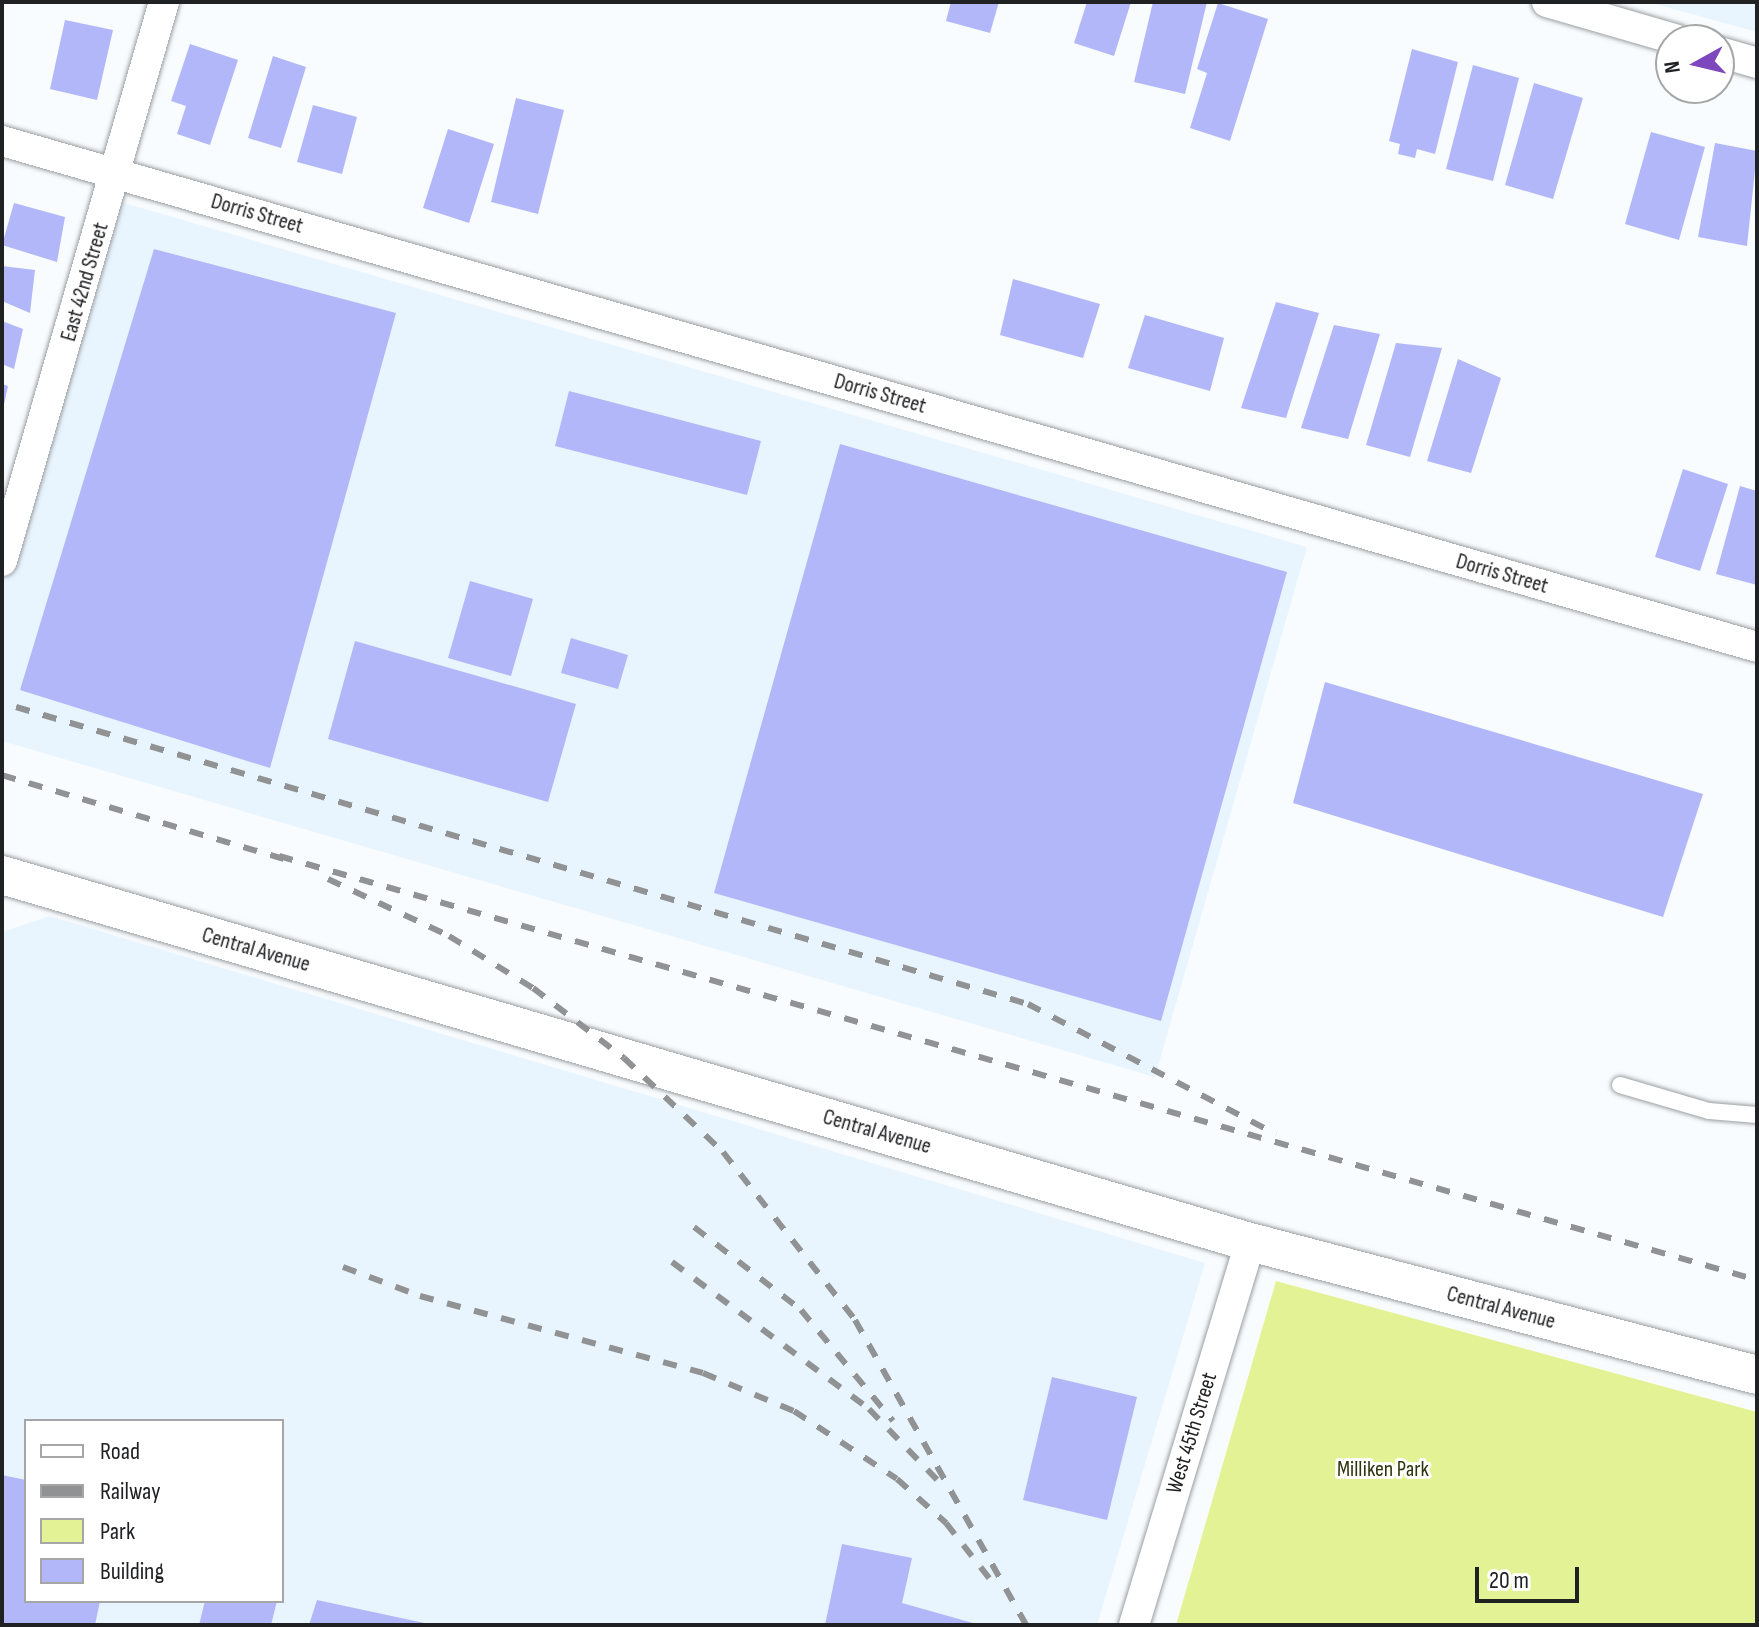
<!DOCTYPE html>
<html>
<head>
<meta charset="utf-8">
<style>
	body { margin:0 }
	#map { position:relative; width:1759px; height:1627px; overflow:hidden; background:#f9fcfe; font-family:"Sofia Sans Condensed",sans-serif }
	div>[style] { position:absolute }
	[style*='--x'] { left:calc(var(--x)*1px); top:calc(var(--y)*1px); width:calc(var(--w)*1px); rotate:calc(var(--a)*1deg) }
	.built>* { inset:0; background:#e9f5fe }
	.green>* { inset:0; background:#e4f296 }
	.building>* { inset:0; background:#b2b7f9 }
	.roads { filter:drop-shadow(0 0 2px #9a9fa3) drop-shadow(0 0 2px #9a9fa3) }
	.service>* { height:16px; margin:-8px; padding:0 8px; transform-origin:8px; border-radius:8px; background:#fff }
	.minor>* { height:30px; margin:-15px; padding:0 15px; transform-origin:15px; border-radius:15px; background:#fff }
	.tertiary>* { height:38px; margin:-19px; padding:0 19px; transform-origin:19px; border-radius:19px; background:#fff }
	.rail>* { height:6px; margin-top:-3px; transform-origin:0; background:repeating-linear-gradient(90deg,#909294 0 14px,transparent 0 28px) }
	span { translate:-50% -50%; white-space:nowrap; text-align:center; line-height:1.15; -webkit-text-stroke:6px #fff; paint-order:stroke }
	.street-label { font-size:22px; color:#202123 }
	.park-label { font-size:22px; color:#2f340c }
	.frame { position:absolute; inset:0; border:4px solid #202123; pointer-events:none }
	.legend { position:absolute; left:24px; top:1419px; width:260px; height:184px; box-sizing:border-box; background:#fff; border:2px solid #a6a6a7; margin:0; padding:10px 14px; list-style:none; font-size:24px; color:#202123 }
	.legend li { display:flex; align-items:center; gap:16px; height:40px }
	.legend b { width:40px; border:2px solid #a6a6a7 }
	.north { position:absolute; left:1655px; top:24px; width:80px; height:80px; box-sizing:border-box; background:#fff; border:2px solid #a6a6a7; border-radius:50%; rotate:262deg; font-size:22px; font-weight:700; line-height:32px; text-align:center; color:#202123 }
	.north::after { content:''; display:block; margin:auto; width:28px; height:36px; background:#7d47be; clip-path:polygon(50% 0,100% 100%,50% 72%,0 100%) }
	.scale { position:absolute; left:1475px; top:1567px; width:104px; height:36px; box-sizing:border-box; border:4px solid #202123; border-top:0; padding-left:10px; font-size:24px; line-height:28px; white-space:nowrap; color:#202123; -webkit-text-stroke:6px #fff; paint-order:stroke }
</style>
</head>
<body>
<div id="map">
	<div class="built">
		<i style="clip-path:polygon(1648px 2px,1757px 2px,1757px 32px)"></i>
		<i style="clip-path:polygon(114px 200px,1307px 547px,1155px 1077px,2px 741px,2px 588px)"></i>
		<i style="clip-path:polygon(evenodd,50px 916px,1205px 1263px,1097px 1625px,2px 1625px,2px 932px,50px 916px,26px 1421px,282px 1421px,282px 1601px,26px 1601px,26px 1421px)"></i>
	</div>
	<div class="green">
		<i style="clip-path:polygon(1276px 1281px,1757px 1412px,1757px 1625px,1176px 1625px)"></i>
	</div>
	<div class="building">
		<i style="clip-path:polygon(951px 2px,999px 2px,990px 33px,946px 21px)"></i>
		<i style="clip-path:polygon(1087px 2px,1131px 2px,1114px 56px,1074px 43px)"></i>
		<i style="clip-path:polygon(1153px 2px,1207px 2px,1185px 94px,1134px 82px)"></i>
		<i style="clip-path:polygon(1218px 3px,1268px 19px,1230px 141px,1190px 128px,1207px 73px,1197px 69px)"></i>
		<i style="clip-path:polygon(65px 20px,113px 30px,97px 100px,50px 89px)"></i>
		<i style="clip-path:polygon(190px 44px,238px 60px,210px 145px,177px 134px,186px 106px,171px 101px)"></i>
		<i style="clip-path:polygon(1412px 49px,1458px 62px,1435px 154px,1417px 149px,1415px 158px,1398px 154px,1400px 144px,1389px 141px)"></i>
		<i style="clip-path:polygon(273px 56px,306px 67px,281px 148px,248px 138px)"></i>
		<i style="clip-path:polygon(1473px 65px,1519px 78px,1493px 181px,1446px 169px)"></i>
		<i style="clip-path:polygon(1534px 83px,1583px 98px,1553px 199px,1505px 185px)"></i>
		<i style="clip-path:polygon(516px 98px,564px 110px,538px 214px,491px 202px)"></i>
		<i style="clip-path:polygon(313px 105px,357px 117px,342px 174px,297px 162px)"></i>
		<i style="clip-path:polygon(448px 129px,494px 144px,469px 223px,423px 208px)"></i>
		<i style="clip-path:polygon(1651px 132px,1705px 147px,1679px 240px,1625px 224px)"></i>
		<i style="clip-path:polygon(1715px 143px,1757px 151px,1747px 246px,1698px 237px)"></i>
		<i style="clip-path:polygon(14px 203px,65px 217px,57px 262px,2px 245px)"></i>
		<i style="clip-path:polygon(154px 249px,396px 313px,270px 768px,20px 690px)"></i>
		<i style="clip-path:polygon(2px 266px,35px 270px,30px 313px,2px 301px)"></i>
		<i style="clip-path:polygon(1013px 279px,1100px 304px,1083px 358px,1000px 335px)"></i>
		<i style="clip-path:polygon(1276px 302px,1319px 313px,1286px 418px,1241px 408px)"></i>
		<i style="clip-path:polygon(1145px 315px,1224px 338px,1210px 391px,1128px 368px)"></i>
		<i style="clip-path:polygon(2px 321px,23px 329px,14px 369px,2px 364px)"></i>
		<i style="clip-path:polygon(1334px 325px,1380px 334px,1348px 439px,1301px 428px)"></i>
		<i style="clip-path:polygon(1396px 343px,1442px 348px,1410px 457px,1366px 445px)"></i>
		<i style="clip-path:polygon(1458px 359px,1501px 378px,1471px 473px,1427px 461px)"></i>
		<i style="clip-path:polygon(2px 384px,8px 386px,3px 409px,2px 409px)"></i>
		<i style="clip-path:polygon(569px 391px,761px 441px,747px 495px,555px 446px)"></i>
		<i style="clip-path:polygon(840px 444px,1287px 572px,1161px 1021px,714px 893px)"></i>
		<i style="clip-path:polygon(1683px 469px,1728px 484px,1700px 571px,1655px 557px)"></i>
		<i style="clip-path:polygon(1740px 486px,1757px 491px,1757px 585px,1716px 574px)"></i>
		<i style="clip-path:polygon(470px 581px,533px 599px,511px 676px,448px 658px)"></i>
		<i style="clip-path:polygon(571px 638px,628px 655px,618px 689px,561px 673px)"></i>
		<i style="clip-path:polygon(355px 641px,576px 704px,548px 802px,328px 739px)"></i>
		<i style="clip-path:polygon(1325px 682px,1703px 794px,1663px 917px,1293px 803px)"></i>
		<i style="clip-path:polygon(1052px 1377px,1137px 1397px,1107px 1520px,1023px 1500px)"></i>
		<i style="clip-path:polygon(2px 1475px,26px 1480px,26px 1601px,100px 1601px,95px 1625px,2px 1625px)"></i>
		<i style="clip-path:polygon(842px 1544px,912px 1558px,902px 1603px,980px 1625px,825px 1625px)"></i>
		<i style="clip-path:polygon(317px 1600px,429px 1624px,428px 1625px,309px 1625px)"></i>
		<i style="clip-path:polygon(205px 1601px,277px 1601px,271px 1625px,199px 1625px)"></i>
	</div>
	<div class="roads">
		<div class="service">
			<i style="--x:1620;--y:1085;--w:93;--a:16.3"></i>
			<i style="--x:1709;--y:1111;--w:48;--a:4.8"></i>
		</div>
		<div class="minor">
			<i style="--x:1547;--y:2;--w:136;--a:16.2"></i>
			<i style="--x:1719;--y:52;--w:40;--a:16"></i>
			<i style="--x:2;--y:141;--w:1826;--a:16.08"></i>
			<i style="--x:2;--y:561;--w:582;--a:-73.84"></i>
			<i style="--x:1134;--y:1625;--w:400;--a:-73.1"></i>
		</div>
		<div class="tertiary">
			<i style="--x:2;--y:875;--w:1301;--a:16.39"></i>
			<i style="--x:1250;--y:1242;--w:524;--a:14.7"></i>
		</div>
	</div>
	<div class="rail">
		<i style="--x:16;--y:707;--w:1055;--a:16.36"></i>
		<i style="--x:1028;--y:1004;--w:280;--a:27.7"></i>
		<i style="--x:2;--y:775;--w:298;--a:16.6"></i>
		<i style="--x:279;--y:856;--w:1538;--a:16.01"></i>
		<i style="--x:328;--y:879;--w:134;--a:25.2"></i>
		<i style="--x:449;--y:936;--w:99;--a:31.8"></i>
		<i style="--x:533;--y:988;--w:115;--a:37.6"></i>
		<i style="--x:624;--y:1058;--w:137;--a:43.5"></i>
		<i style="--x:723;--y:1152;--w:214;--a:51.8"></i>
		<i style="--x:855;--y:1320;--w:350;--a:60.7"></i>
		<i style="--x:694;--y:1227;--w:135;--a:37.8"></i>
		<i style="--x:801;--y:1310;--w:144;--a:50.3"></i>
		<i style="--x:672;--y:1262;--w:246;--a:36.7"></i>
		<i style="--x:869;--y:1409;--w:108;--a:46.1"></i>
		<i style="--x:343;--y:1267;--w:82;--a:20.6"></i>
		<i style="--x:420;--y:1296;--w:293;--a:15.2"></i>
		<i style="--x:703;--y:1373;--w:99;--a:22.7"></i>
		<i style="--x:794;--y:1411;--w:123;--a:33.4"></i>
		<i style="--x:897;--y:1479;--w:66;--a:41.9"></i>
		<i style="--x:946;--y:1523;--w:83;--a:51.9"></i>
	</div>
	<div class="street-label">
		<span style="left:257px;top:214px;rotate:16deg">Dorris Street</span>
		<span style="left:85px;top:282px;rotate:-74deg">East 42nd Street</span>
		<span style="left:880px;top:394px;rotate:16deg">Dorris Street</span>
		<span style="left:1502px;top:574px;rotate:16deg">Dorris Street</span>
		<span style="left:256px;top:950px;rotate:16deg">Central Avenue</span>
		<span style="left:877px;top:1132px;rotate:16deg">Central Avenue</span>
		<span style="left:1501px;top:1308px;rotate:15deg">Central Avenue</span>
		<span style="left:1192px;top:1433px;rotate:-73deg">West 45th Street</span>
	</div>
	<div class="park-label">
		<span style="left:1383px;top:1470px">Milliken Park</span>
	</div>
	<div class="frame"></div>
	<ul class="legend">
	<li><b style="height:10px;background:#fff"></b>Road</li>
	<li><b style="height:10px;background:#909294"></b>Railway</li>
	<li><b style="height:22px;background:#e4f296"></b>Park</li>
	<li><b style="height:22px;background:#b2b7f9"></b>Building</li>
	</ul>
	<div class="north">N</div>
	<div class="scale">20 m</div>
</div>
</body>
</html>
